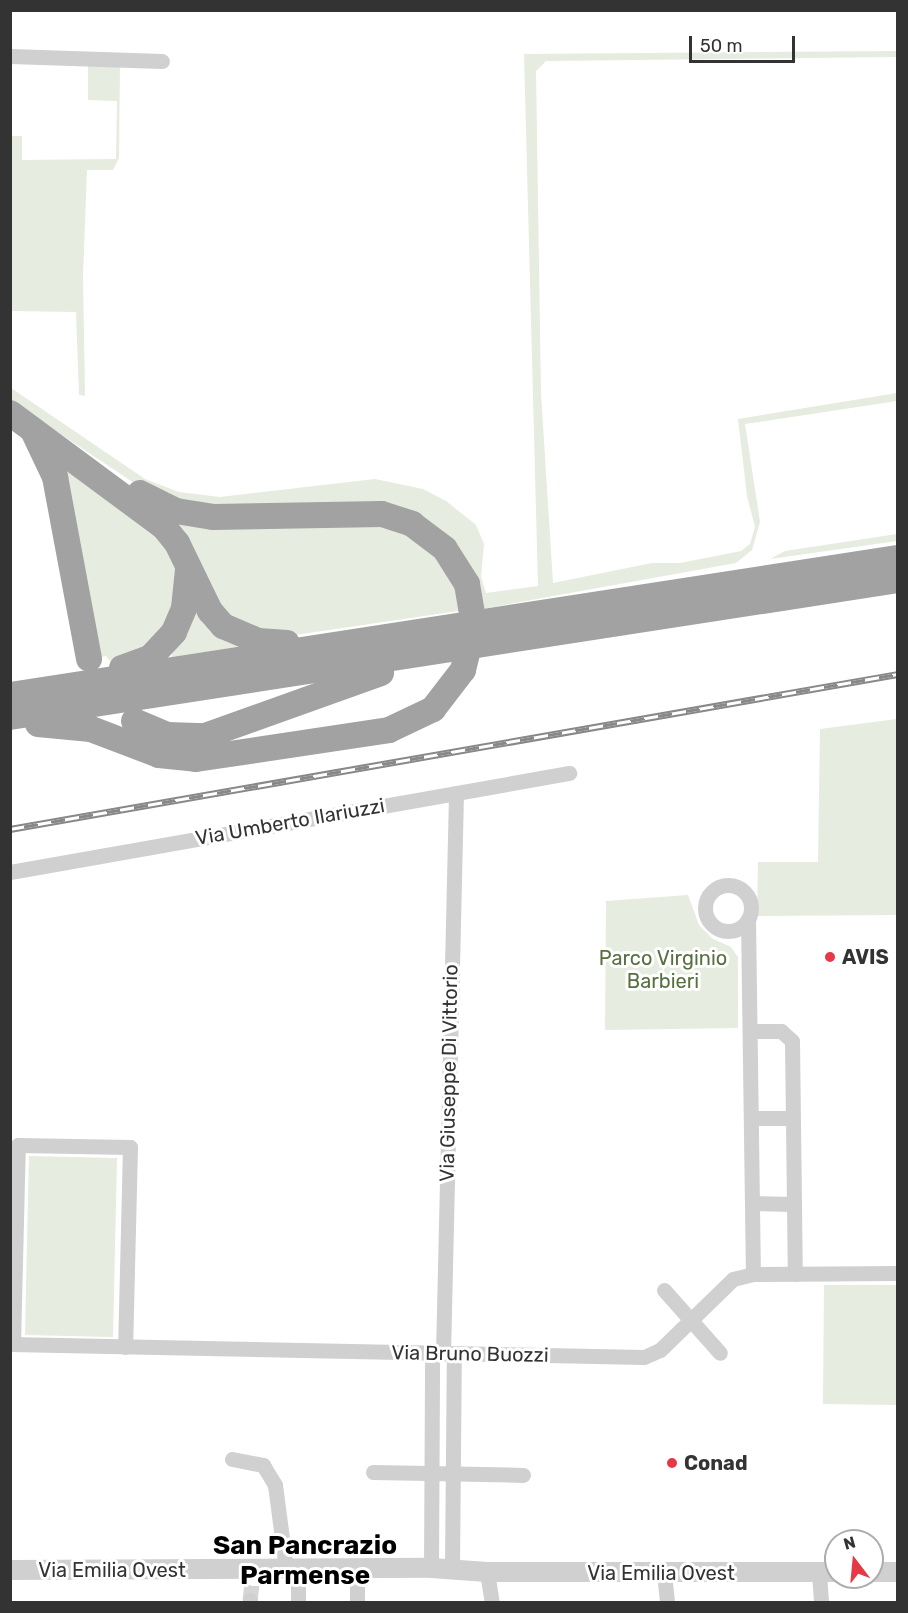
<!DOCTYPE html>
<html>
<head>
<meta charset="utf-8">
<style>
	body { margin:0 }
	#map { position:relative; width:908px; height:1613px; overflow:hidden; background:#fff; font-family:Rubik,sans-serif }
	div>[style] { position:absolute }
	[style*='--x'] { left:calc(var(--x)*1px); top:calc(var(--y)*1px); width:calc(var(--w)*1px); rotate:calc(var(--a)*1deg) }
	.green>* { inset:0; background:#e6ecdf }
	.minor-tunnel>* { height:15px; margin-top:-7.5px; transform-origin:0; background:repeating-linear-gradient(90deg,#d6d6d6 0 15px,transparent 0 23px) }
	.minor>* { height:15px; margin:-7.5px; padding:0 7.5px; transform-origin:7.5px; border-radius:7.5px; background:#d0d0d0 }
	.minor>.ring { margin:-7.5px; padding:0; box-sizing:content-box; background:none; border:15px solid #d0d0d0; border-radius:50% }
	.tertiary>* { height:20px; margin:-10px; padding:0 10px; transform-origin:10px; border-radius:10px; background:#d0d0d0 }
	.trunk>* { height:26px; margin:-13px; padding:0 13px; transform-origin:13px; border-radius:13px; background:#a2a2a2 }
	.rail>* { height:7px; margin-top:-3.5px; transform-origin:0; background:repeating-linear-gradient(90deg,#fff 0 14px,#888 0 28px); box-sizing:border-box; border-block:2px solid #888 }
	.trunk-bridge>* { height:26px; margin:-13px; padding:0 13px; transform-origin:13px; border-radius:13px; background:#a2a2a2 }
	.dots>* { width:16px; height:16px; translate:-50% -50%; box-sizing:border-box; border:3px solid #fff; border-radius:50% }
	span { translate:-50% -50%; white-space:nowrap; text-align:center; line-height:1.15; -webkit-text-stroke:6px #fff; paint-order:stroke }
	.street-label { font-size:20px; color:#333 }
	.poi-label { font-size:20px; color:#333; font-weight:700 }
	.left { translate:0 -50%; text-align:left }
	.park-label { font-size:20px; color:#56703f }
	.district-label { font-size:26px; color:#000; font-weight:700 }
	.frame { position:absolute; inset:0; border:12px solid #333; pointer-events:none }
	.north { position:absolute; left:824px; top:1529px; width:60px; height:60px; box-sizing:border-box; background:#fff; border:2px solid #adadad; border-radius:50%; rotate:344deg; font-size:16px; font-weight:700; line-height:24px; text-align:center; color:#333 }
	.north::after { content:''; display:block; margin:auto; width:21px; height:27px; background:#e63946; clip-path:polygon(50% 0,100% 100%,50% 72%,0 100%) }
	.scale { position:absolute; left:689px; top:36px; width:106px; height:27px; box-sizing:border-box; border:3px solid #333; border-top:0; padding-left:8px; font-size:18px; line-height:21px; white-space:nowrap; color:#333; -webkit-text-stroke:4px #fff; paint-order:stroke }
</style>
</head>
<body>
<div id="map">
	<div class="green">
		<i style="clip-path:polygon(897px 51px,897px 57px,546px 61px,536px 71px,541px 393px,553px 583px,652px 563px,680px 563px,741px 551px,750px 544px,755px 527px,747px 496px,738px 419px,897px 393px,897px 401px,745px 424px,760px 522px,752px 550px,736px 563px,482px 609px,432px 528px,224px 511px,143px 489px,11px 401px,11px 388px,145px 479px,179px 492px,220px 497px,375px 479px,423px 489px,446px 501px,476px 525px,484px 544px,481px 577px,486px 593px,538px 586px,524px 54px)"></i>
		<i style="clip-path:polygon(88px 60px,120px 62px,119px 158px,113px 170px,87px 170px,83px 276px,85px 396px,79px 395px,76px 312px,11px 311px,10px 136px,22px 136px,22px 160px,116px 159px,117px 101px,88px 100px)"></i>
		<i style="clip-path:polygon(64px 465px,153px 532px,174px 559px,179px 588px,157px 643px,112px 664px,106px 656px,96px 658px)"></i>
		<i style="clip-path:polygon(173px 518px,394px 525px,444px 561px,465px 610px,288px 636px,225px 618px)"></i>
		<i style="clip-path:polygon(897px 534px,897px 541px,770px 559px,785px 551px)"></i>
		<i style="clip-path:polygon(194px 603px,243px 646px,171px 657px)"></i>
		<i style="clip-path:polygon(897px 719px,897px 915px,757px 916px,758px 862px,818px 862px,820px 729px)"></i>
		<i style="clip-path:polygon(688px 895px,699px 925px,713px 939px,731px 947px,738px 957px,738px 1028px,605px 1030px,606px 901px)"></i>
		<i style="clip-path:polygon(29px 1156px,117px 1158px,113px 1337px,25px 1335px)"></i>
		<i style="clip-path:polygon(824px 1285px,897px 1285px,897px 1405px,823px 1404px)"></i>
	</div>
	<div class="minor-tunnel">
		<i style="--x:250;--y:1600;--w:23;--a:-83"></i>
	</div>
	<div class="minor">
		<i style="--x:10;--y:56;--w:152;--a:1.9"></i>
		<i style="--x:10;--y:872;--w:568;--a:-10.04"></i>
		<i class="ring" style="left:705px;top:885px;width:31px;height:31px"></i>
		<i style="--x:748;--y:919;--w:355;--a:89.2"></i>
		<i style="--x:752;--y:1031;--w:29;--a:0"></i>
		<i style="--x:781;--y:1031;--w:15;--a:42"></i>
		<i style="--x:792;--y:1041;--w:233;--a:89.3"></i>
		<i style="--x:753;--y:1118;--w:38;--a:0"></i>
		<i style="--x:752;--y:1203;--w:41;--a:1.4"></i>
		<i style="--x:664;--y:1290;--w:84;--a:48.4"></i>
		<i style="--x:10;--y:1344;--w:634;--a:1.17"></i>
		<i style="--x:644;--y:1357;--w:17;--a:-24"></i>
		<i style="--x:660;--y:1350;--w:102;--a:-44.2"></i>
		<i style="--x:733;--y:1279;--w:21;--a:-14"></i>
		<i style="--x:753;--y:1274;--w:145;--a:-0.4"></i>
		<i style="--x:13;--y:1344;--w:199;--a:-88.6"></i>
		<i style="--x:18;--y:1145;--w:112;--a:1"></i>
		<i style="--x:130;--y:1147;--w:200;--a:91.4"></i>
		<i style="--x:443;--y:1354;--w:561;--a:-88.67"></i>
		<i style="--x:232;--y:1459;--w:32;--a:11"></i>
		<i style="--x:263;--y:1465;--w:23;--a:59"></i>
		<i style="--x:275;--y:1485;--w:84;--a:82.5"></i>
		<i style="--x:373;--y:1472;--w:150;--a:1.1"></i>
		<i style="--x:431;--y:1568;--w:215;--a:-89.7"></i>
		<i style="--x:452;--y:1568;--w:214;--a:-89.5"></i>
		<i style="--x:357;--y:1569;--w:33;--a:90"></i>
		<i style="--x:487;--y:1572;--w:30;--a:81"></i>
		<i style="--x:664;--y:1573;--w:29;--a:84"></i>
		<i style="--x:819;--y:1573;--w:29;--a:86"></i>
		<i style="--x:250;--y:1602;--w:2;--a:-90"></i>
		<i style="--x:298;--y:1602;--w:34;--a:-90"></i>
	</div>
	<div class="tertiary">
		<i style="--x:10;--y:1570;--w:421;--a:-0.3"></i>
		<i style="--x:431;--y:1568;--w:56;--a:4.1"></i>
		<i style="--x:487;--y:1572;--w:349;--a:0"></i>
		<i style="--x:872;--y:1572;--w:26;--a:0"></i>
	</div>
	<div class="trunk">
		<i style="--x:10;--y:413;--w:192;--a:36.5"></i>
		<i style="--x:164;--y:527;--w:21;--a:51"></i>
		<i style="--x:177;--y:543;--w:76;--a:64.1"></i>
		<i style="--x:210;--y:611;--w:20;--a:49"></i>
		<i style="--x:223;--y:626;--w:38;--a:23"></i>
		<i style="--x:258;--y:641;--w:29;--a:4"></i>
		<i style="--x:35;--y:435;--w:47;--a:64.5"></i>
		<i style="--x:55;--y:477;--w:185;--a:79.4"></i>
		<i style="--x:140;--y:493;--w:40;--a:26.6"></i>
		<i style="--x:176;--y:511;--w:37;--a:9"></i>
		<i style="--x:213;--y:517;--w:169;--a:-1"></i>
		<i style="--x:382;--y:514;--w:32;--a:18"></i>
		<i style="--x:412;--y:524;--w:41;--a:37.1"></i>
		<i style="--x:122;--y:668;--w:30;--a:-20"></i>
		<i style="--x:150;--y:658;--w:35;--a:-47"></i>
		<i style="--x:174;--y:632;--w:26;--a:-67"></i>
		<i style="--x:184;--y:608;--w:39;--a:-84"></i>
		<i style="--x:10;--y:695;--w:899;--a:-8.77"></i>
		<i style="--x:10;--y:717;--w:899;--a:-8.77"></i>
		<i style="--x:134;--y:721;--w:36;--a:23"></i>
		<i style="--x:167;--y:735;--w:38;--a:2"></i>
		<i style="--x:205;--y:736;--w:187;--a:-19.7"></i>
		<i style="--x:38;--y:724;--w:53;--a:5.4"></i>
		<i style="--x:91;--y:729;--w:73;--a:20.9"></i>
		<i style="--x:159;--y:755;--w:37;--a:6"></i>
		<i style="--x:196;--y:759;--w:195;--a:-8.5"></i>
		<i style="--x:389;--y:730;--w:49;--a:-25.5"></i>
	</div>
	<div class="rail">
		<i style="--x:10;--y:829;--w:901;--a:-9.9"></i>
	</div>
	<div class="trunk-bridge">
		<i style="--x:433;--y:709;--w:49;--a:-52.4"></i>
		<i style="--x:463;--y:670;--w:46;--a:-76.3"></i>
		<i style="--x:474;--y:625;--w:42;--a:-99.7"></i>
		<i style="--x:467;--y:584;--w:41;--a:-122.2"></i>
	</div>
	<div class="dots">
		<i style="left:830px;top:957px;background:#e63946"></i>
		<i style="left:672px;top:1463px;background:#e63946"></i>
	</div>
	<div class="street-label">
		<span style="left:290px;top:822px;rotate:-10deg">Via Umberto Ilariuzzi</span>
		<span style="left:449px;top:1073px;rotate:-89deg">Via Giuseppe Di Vittorio</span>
		<span style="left:470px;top:1354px;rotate:1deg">Via Bruno Buozzi</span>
		<span style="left:112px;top:1570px">Via Emilia Ovest</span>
		<span style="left:661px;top:1573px">Via Emilia Ovest</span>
	</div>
	<div class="poi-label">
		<span class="left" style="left:842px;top:957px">AVIS</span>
		<span class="left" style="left:684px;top:1463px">Conad</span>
	</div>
	<div class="park-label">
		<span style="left:663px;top:970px">Parco Virginio<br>Barbieri</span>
	</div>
	<div class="district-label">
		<span style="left:305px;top:1561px">San Pancrazio<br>Parmense</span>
	</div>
	<div class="frame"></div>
	<div class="north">N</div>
	<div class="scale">50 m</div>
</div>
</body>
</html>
